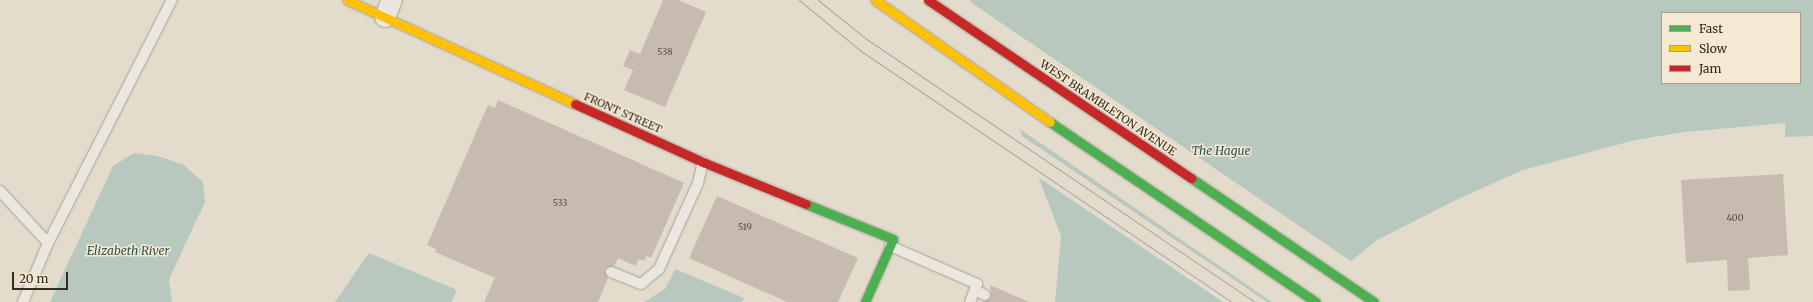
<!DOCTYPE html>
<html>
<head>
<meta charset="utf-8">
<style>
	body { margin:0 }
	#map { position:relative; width:1813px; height:302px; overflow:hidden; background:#e3dccd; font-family:Merriweather,serif }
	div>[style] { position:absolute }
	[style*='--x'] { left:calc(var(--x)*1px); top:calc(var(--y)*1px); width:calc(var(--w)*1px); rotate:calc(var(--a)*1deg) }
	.water>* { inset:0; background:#b8c8be }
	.pier>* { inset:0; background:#e3dccd }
	.building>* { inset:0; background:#c7baae }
	.roads { filter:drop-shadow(0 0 1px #a8a196) drop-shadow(0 0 1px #a8a196) }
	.lane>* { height:10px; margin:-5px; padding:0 5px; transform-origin:5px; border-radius:5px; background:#ebe6de }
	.street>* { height:20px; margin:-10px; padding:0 10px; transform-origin:10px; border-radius:10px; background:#ebe6de }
	.fast>* { height:9px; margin:-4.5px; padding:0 4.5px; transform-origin:4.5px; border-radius:4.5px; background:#4caf50 }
	.slow>* { height:9px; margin:-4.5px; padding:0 4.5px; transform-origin:4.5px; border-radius:4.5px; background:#ffc107 }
	.jam>* { height:9px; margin:-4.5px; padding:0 4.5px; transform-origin:4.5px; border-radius:4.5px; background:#c62828 }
	.tram>* { height:1px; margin:-0.5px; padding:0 0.5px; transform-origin:0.5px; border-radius:0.5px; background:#aaa69e }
	span { translate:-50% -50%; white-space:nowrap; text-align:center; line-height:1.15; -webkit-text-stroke:3px #f4e9d3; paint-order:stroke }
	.number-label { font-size:9px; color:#5a4d42 }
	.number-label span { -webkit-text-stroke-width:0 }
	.street-label { font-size:11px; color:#36291e }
	.water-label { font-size:12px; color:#2e5551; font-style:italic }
	.legend { position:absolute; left:1661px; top:12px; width:140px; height:72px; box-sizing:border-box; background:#f4e9d3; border:1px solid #a89c8b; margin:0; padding:5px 7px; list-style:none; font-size:12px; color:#36291e }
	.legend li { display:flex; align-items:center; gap:8px; height:20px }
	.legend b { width:20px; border:1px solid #a89c8b }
	.scale { position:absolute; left:12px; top:272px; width:56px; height:18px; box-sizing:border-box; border:2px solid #36291e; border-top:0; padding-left:5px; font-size:12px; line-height:14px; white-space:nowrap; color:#36291e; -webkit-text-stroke:3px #f4e9d3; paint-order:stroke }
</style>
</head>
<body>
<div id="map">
	<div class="water">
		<i style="clip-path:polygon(evenodd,970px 0,1813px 0,1813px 136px,1785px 137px,1785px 123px,1685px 132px,1635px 140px,1523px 170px,1456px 200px,1377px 240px,1301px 302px,1055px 302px,1061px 236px,970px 0,1662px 13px,1800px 13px,1800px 83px,1662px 83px,1662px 13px)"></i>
		<i style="clip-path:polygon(134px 153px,158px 156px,184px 165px,203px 182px,205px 202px,169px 279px,172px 302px,50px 302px,113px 166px)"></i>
		<i style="clip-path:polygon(369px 253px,457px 290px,451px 302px,335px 302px)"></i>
		<i style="clip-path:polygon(675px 269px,744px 298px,742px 302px,644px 302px,665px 289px)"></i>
	</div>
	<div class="pier">
		<i style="clip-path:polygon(969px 1px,1352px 262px,1304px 302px,1272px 302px,1017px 127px)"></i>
		<i style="clip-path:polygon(1019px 134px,1267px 302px,1223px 302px,1035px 175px)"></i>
	</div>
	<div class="building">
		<i style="clip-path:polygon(663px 0,678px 0,706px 12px,665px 107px,624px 90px,633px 70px,623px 66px,630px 50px,640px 54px)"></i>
		<i style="clip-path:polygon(498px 100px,684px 183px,651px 258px,646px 256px,644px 261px,639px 259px,636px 266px,618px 258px,614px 266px,605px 269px,608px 278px,598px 302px,484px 302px,495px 278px,435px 252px,436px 249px,427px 245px,488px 105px,495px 108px)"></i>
		<i style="clip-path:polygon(1783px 174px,1788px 255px,1748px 258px,1750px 290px,1728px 291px,1727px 260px,1686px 263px,1681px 180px)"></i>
		<i style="clip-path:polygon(717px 196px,858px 258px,838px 302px,787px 302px,689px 258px)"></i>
		<i style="clip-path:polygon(990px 285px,1029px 302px,982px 302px,991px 298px)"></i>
	</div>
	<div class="roads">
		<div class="lane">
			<i style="--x:0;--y:191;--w:71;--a:47.3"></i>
			<i style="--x:890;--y:246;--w:95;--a:23.6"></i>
			<i style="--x:977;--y:284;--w:19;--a:111"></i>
			<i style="--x:611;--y:272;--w:32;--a:22"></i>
			<i style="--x:641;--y:284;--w:23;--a:-40"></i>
			<i style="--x:659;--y:269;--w:94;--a:-65.6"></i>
			<i style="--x:698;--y:183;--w:22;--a:-77"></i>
			<i style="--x:975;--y:290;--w:11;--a:27"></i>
			<i style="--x:23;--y:302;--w:64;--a:-67"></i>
			<i style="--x:48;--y:243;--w:273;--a:-63"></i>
		</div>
		<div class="street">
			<i style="--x:385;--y:17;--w:18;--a:-68"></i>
		</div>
		<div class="fast">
			<i style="--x:1050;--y:122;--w:321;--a:34.1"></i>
			<i style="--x:1191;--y:178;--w:221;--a:34.1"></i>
			<i style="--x:806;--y:204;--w:94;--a:21.9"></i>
			<i style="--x:893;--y:239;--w:69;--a:114"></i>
		</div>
		<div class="slow">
			<i style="--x:347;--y:0;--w:251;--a:24.5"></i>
			<i style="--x:875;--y:0;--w:213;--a:34.9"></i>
		</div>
		<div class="jam">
			<i style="--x:928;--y:0;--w:318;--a:34.1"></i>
			<i style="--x:575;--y:104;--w:141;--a:24.4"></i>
			<i style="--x:703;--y:162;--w:111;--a:22.2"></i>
		</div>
	</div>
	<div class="tram">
		<i style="--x:799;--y:0;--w:80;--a:39.4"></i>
		<i style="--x:861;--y:51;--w:448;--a:34.1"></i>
		<i style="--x:818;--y:0;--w:64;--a:38.7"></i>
		<i style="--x:868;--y:40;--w:467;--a:34.1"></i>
	</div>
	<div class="number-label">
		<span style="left:665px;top:52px">538</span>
		<span style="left:560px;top:203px">533</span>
		<span style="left:1735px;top:218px">400</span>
		<span style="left:745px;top:227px">519</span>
	</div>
	<div class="street-label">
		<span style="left:1108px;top:108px;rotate:34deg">WEST BRAMBLETON AVENUE</span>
		<span style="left:623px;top:113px;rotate:24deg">FRONT STREET</span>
	</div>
	<div class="water-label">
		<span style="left:1221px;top:151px">The Hague</span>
		<span style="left:128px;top:251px">Elizabeth River</span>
	</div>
	<ul class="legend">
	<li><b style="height:5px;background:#4caf50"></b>Fast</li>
	<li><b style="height:5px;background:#ffc107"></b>Slow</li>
	<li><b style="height:5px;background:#c62828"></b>Jam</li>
	</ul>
	<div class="scale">20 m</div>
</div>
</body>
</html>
